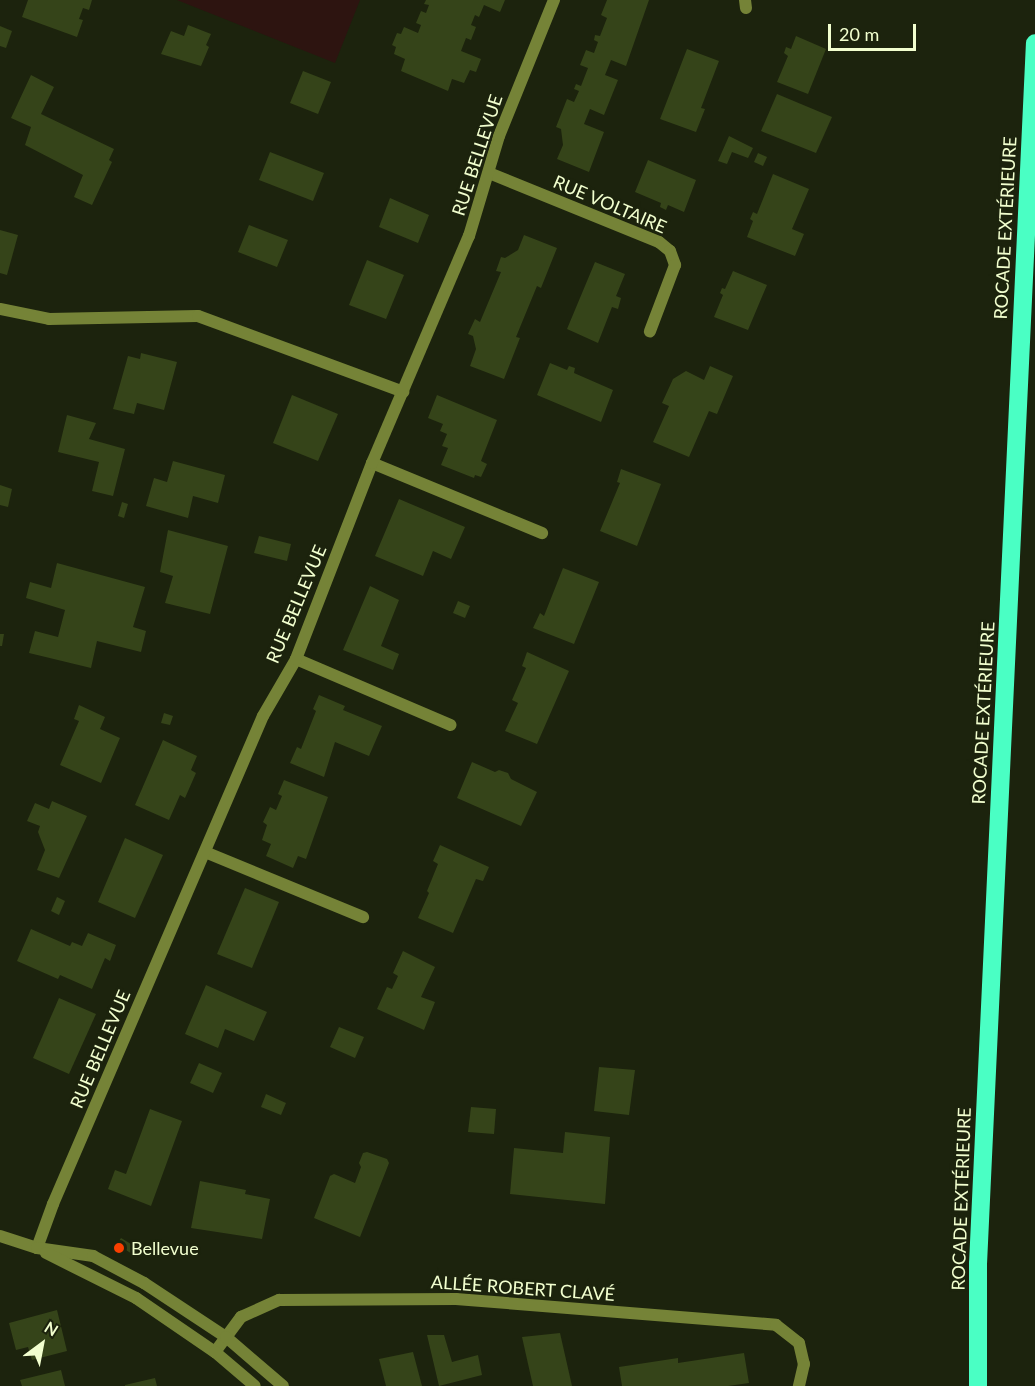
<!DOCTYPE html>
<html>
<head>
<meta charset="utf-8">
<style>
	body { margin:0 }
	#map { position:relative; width:1035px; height:1386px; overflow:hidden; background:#1c230d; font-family:Lato,sans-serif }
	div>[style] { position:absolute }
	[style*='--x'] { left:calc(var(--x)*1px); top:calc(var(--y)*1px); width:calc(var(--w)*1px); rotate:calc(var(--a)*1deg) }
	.green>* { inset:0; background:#2d1410 }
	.building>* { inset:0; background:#354419 }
	.service>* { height:12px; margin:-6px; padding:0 6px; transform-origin:6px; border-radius:6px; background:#758337 }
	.minor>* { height:12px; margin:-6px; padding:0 6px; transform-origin:6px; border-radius:6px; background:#758337 }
	.tertiary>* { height:12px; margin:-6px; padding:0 6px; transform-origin:6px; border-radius:6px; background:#758337 }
	.motorway>* { height:18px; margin:-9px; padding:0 9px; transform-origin:9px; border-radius:9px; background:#4affc4 }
	.dots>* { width:16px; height:16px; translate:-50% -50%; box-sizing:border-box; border:3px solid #1c230d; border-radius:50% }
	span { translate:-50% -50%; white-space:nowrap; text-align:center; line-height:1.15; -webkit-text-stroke:5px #1c230d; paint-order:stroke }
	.street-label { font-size:18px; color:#f2ffcf }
	.poi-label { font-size:18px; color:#f2ffcf }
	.left { translate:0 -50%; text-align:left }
	.north { position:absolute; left:12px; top:1314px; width:60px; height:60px; -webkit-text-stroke:4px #1c230d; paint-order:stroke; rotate:32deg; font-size:16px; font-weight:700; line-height:24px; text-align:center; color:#f2ffcf }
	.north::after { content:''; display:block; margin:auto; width:21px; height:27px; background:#f2ffcf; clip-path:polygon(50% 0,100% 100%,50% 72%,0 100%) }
	.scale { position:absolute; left:828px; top:24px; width:88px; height:27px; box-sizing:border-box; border:3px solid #f2ffcf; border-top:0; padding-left:8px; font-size:18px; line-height:21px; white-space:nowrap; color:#f2ffcf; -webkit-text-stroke:4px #1c230d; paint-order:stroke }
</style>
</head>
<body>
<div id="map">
	<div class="green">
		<i style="clip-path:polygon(177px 0,360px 0,335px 63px)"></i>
	</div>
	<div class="building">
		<i style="clip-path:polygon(28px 0,92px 0,89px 10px,83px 8px,79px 19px,83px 20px,77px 37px,22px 17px)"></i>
		<i style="clip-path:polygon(426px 0,505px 0,500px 12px,484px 5px,479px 17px,475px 15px,471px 25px,476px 27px,471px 40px,466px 38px,461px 51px,481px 59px,476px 72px,470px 70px,464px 83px,452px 79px,448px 91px,401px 71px,405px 59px,394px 54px,396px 47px,392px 45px,397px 33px,401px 34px,404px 27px,418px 33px,421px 25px,416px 23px,421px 11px,426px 13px,429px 5px,424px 4px)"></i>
		<i style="clip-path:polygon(607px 0,649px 0,626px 66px,611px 60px,605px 75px,618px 80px,604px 115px,590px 109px,584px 124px,604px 132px,589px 172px,557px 159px,563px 145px,561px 129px,556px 127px,567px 99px,574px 102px,579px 91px,574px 89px,576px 84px,581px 86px,588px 68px,580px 65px,586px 50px,594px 53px,598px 42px,594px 40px,595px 35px,600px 36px,607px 18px,601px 15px)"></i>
		<i style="clip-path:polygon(188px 25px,211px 34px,206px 45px,209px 47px,201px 66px,161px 54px,171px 31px,184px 36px)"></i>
		<i style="clip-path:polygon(0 26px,12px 31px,6px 48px,0 46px)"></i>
		<i style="clip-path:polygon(796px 36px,826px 49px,808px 94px,777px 82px,788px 56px,784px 53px,786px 47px,791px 49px)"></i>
		<i style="clip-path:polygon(687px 49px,719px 61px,701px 108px,705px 109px,696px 132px,660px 119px)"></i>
		<i style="clip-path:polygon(303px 71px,331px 82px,318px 114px,290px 103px)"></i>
		<i style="clip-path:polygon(31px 75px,54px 87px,41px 114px,114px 149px,109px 160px,112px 162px,92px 205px,74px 197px,83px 175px,25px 145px,31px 127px,11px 118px)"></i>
		<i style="clip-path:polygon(777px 94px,832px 117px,816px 153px,761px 131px)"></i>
		<i style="clip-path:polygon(729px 136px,753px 148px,748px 158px,732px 152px,727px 164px,718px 161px)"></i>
		<i style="clip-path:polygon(270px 152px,324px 173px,313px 201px,259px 180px)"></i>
		<i style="clip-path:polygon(758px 153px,767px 157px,763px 166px,754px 162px)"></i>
		<i style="clip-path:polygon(648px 160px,696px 180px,684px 212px,668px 205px,666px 210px,660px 207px,661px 203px,635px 192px)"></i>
		<i style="clip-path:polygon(773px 174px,809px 189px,792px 229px,804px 234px,795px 256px,747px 237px,753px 221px,750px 219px,753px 212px,757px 214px)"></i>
		<i style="clip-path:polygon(390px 198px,429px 215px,418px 243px,379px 227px)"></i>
		<i style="clip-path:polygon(249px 225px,288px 240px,277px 267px,238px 252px)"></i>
		<i style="clip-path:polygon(0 230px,18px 235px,7px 275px,0 273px)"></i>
		<i style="clip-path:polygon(524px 235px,557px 248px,541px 288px,537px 286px,516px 337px,520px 338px,504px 379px,470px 366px,476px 349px,473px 336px,468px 334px,475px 319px,480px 322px,501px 272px,496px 271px,501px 257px,505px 258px,518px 250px)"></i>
		<i style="clip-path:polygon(367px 260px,404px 275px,386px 319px,349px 305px)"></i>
		<i style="clip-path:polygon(595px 262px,625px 274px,616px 296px,621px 298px,618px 309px,612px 307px,598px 343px,567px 329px)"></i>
		<i style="clip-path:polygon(733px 271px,767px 285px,748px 330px,714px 317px,723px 295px,720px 293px,722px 288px,725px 289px)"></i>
		<i style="clip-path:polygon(141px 353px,177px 362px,164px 410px,137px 403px,134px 414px,113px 409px,128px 356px,140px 359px)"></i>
		<i style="clip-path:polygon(550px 363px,567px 370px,569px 366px,575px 368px,574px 373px,613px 390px,601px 422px,537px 395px)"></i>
		<i style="clip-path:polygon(710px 366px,733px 376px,717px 414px,709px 411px,689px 457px,653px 442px,669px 406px,662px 403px,673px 379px,686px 371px,704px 380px)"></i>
		<i style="clip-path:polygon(292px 395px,338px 414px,318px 461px,273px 443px)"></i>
		<i style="clip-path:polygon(437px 395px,497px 420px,481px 461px,487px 464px,481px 477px,475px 475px,474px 478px,441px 465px,448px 448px,442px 446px,447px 434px,440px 431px,443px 424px,428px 418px)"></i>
		<i style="clip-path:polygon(67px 415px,96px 423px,89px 439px,125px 449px,113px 496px,92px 491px,99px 462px,58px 452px)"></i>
		<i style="clip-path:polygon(173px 461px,225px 475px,218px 503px,193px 496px,188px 518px,146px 506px,154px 478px,167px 482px)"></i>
		<i style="clip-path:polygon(621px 469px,661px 484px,637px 546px,600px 531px,620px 483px,617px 482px)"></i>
		<i style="clip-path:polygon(0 485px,12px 489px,8px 507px,0 505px)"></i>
		<i style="clip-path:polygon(399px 499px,465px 527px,451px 559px,433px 551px,423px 576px,375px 556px)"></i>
		<i style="clip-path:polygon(122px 502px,128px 504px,124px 518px,118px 516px)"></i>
		<i style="clip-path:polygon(168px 530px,228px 546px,210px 614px,165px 603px,173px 576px,160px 572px)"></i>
		<i style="clip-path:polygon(259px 536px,291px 544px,287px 561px,254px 553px)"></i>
		<i style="clip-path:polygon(57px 563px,145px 587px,133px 627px,146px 631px,141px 652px,97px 641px,91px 668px,29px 653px,35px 631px,58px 637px,65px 610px,26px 598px,30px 582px,51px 588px)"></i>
		<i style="clip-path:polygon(563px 568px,599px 582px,574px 644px,533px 628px,540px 613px,544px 616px)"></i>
		<i style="clip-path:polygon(370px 586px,399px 600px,381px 646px,399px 654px,393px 670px,343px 650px)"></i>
		<i style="clip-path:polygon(458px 601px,470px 606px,465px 618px,453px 613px)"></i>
		<i style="clip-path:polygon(0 634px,4px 634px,2px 646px,0 646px)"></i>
		<i style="clip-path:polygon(527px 652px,569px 671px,537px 744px,505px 731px,518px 703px,512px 700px,526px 668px,522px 666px)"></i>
		<i style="clip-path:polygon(319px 695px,345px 706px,343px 710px,382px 726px,369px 756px,335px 742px,324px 777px,290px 763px,297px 747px,301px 749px,316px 711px,313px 709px)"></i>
		<i style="clip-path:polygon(79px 705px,105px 717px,100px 729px,120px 738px,101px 783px,60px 765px,79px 721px,74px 719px)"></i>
		<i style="clip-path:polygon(164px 713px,173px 716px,170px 725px,161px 723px)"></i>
		<i style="clip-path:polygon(163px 740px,197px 756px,191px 770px,196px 773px,185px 798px,180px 795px,169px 820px,135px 805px)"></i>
		<i style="clip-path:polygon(472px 762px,495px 772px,499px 770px,508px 773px,511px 779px,537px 792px,521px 826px,457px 798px)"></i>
		<i style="clip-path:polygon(284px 780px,328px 797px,306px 859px,298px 856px,293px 868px,266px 856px,271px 844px,262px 840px,267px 825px,263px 822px,270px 807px,276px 810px,282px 796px,278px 794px)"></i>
		<i style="clip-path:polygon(52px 801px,87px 816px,59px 878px,37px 870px,45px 850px,38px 832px,40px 826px,27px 821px,35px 803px,49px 809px)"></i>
		<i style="clip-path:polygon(125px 838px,163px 855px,135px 918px,98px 902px)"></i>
		<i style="clip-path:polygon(440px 845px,489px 867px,483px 881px,476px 879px,453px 933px,418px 918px,429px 893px,427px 891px,438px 864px,433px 861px)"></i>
		<i style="clip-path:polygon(245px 888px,279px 902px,252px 968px,217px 954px)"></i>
		<i style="clip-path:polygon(57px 897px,65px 901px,59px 915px,51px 911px)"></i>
		<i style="clip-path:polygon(31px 929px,70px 946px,72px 942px,82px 946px,88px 933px,116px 945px,110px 961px,105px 958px,92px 989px,60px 975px,58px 979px,17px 961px)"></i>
		<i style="clip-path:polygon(403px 951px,435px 967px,421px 997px,435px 1002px,424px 1030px,377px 1009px,387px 987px,392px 989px,398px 976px,393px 973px)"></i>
		<i style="clip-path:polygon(206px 985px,267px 1012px,254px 1041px,225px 1029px,218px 1048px,185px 1034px)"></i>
		<i style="clip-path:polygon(59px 998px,96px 1014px,69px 1074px,33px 1058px)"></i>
		<i style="clip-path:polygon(339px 1027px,364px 1037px,355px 1058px,330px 1047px)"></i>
		<i style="clip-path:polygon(199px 1063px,222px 1073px,213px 1093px,190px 1083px)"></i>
		<i style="clip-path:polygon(599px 1067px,635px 1070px,629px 1115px,594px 1111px)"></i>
		<i style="clip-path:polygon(266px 1094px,286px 1103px,281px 1115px,261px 1107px)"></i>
		<i style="clip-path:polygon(471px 1107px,496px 1109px,494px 1134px,468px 1132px)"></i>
		<i style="clip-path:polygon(150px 1109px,182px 1121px,151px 1206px,108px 1189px,115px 1170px,126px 1174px)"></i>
		<i style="clip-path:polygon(565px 1132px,610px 1137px,605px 1204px,510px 1194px,514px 1148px,563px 1153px)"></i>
		<i style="clip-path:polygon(367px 1152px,387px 1159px,389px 1163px,360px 1237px,314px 1218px,330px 1176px,334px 1174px,355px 1183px,361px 1167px,359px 1163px,363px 1153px)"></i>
		<i style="clip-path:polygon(200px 1181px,246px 1190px,245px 1194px,270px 1199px,262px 1239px,191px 1228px)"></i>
		<i style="clip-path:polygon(121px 1238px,136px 1247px,132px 1254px,117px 1244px)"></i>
		<i style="clip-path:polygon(57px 1310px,67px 1351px,32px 1360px,28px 1347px,16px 1350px,9px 1323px)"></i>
		<i style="clip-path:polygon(560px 1333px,572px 1386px,533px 1386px,522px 1337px)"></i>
		<i style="clip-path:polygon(427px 1335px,444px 1335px,452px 1362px,478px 1355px,482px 1375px,439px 1386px)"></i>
		<i style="clip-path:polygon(413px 1352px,422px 1386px,386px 1386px,379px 1359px)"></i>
		<i style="clip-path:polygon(744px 1353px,749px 1383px,728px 1386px,622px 1386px,619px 1367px,678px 1358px,678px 1363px)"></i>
		<i style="clip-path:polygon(61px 1370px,65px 1386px,22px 1386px,20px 1380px)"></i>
		<i style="clip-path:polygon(155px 1378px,157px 1386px,125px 1386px,125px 1385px)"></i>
	</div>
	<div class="service">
		<i style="--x:372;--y:463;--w:184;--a:22.4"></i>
		<i style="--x:296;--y:659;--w:168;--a:23.1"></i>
		<i style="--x:205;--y:852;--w:171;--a:22.4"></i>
	</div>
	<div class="minor">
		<i style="--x:745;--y:0;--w:8;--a:83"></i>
		<i style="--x:489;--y:173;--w:183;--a:22.1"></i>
		<i style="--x:659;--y:242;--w:14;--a:39"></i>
		<i style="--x:670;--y:251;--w:15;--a:70"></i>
		<i style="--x:675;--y:265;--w:71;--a:110.7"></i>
		<i style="--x:0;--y:309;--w:50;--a:11.5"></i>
		<i style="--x:49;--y:319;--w:149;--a:-1.2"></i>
		<i style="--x:198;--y:316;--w:219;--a:20.3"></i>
		<i style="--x:37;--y:1248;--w:47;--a:-70"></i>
		<i style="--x:53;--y:1204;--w:531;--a:-66.72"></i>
		<i style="--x:263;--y:716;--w:66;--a:-59.9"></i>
		<i style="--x:296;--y:659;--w:210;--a:-68.8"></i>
		<i style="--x:372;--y:463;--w:247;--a:-66.9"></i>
		<i style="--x:469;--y:236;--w:104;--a:-73.3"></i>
		<i style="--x:499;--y:136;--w:147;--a:-68"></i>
		<i style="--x:215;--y:1352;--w:44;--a:-53.4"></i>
		<i style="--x:241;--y:1317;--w:42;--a:-24.1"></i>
		<i style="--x:279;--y:1300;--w:177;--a:-0.3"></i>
		<i style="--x:456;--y:1299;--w:321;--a:4.6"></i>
		<i style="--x:776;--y:1325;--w:29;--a:38"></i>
		<i style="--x:799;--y:1343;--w:22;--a:77"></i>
		<i style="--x:804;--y:1364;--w:23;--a:103"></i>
	</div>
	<div class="tertiary">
		<i style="--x:0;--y:1236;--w:39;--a:18"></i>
		<i style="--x:37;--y:1248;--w:57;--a:8.1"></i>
		<i style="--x:93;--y:1256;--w:58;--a:27.9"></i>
		<i style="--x:144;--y:1283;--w:98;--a:33.4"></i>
		<i style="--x:226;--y:1337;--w:75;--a:40.7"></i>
		<i style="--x:46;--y:1253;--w:101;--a:26.6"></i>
		<i style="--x:136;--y:1298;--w:96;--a:34.4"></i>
		<i style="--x:215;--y:1352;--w:52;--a:40.4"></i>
	</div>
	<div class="motorway">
		<i style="--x:978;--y:1386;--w:122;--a:-90"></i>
		<i style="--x:978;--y:1264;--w:1222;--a:-87.33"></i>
	</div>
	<div class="dots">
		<i style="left:119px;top:1248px;background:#fa3f00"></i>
	</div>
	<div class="street-label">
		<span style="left:477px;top:155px;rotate:-72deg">RUE BELLEVUE</span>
		<span style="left:610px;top:204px;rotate:23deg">RUE VOLTAIRE</span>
		<span style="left:1005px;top:228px;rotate:-87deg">ROCADE EXTÉRIEURE</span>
		<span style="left:296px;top:604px;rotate:-67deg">RUE BELLEVUE</span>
		<span style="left:983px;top:713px;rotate:-87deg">ROCADE EXTÉRIEURE</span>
		<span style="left:100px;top:1049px;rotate:-67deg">RUE BELLEVUE</span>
		<span style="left:961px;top:1199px;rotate:-88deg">ROCADE EXTÉRIEURE</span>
		<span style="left:523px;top:1288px;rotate:4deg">ALLÉE ROBERT CLAVÉ</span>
	</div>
	<div class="poi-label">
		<span class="left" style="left:131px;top:1248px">Bellevue</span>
	</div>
	<div class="north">N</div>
	<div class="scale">20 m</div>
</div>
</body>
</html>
